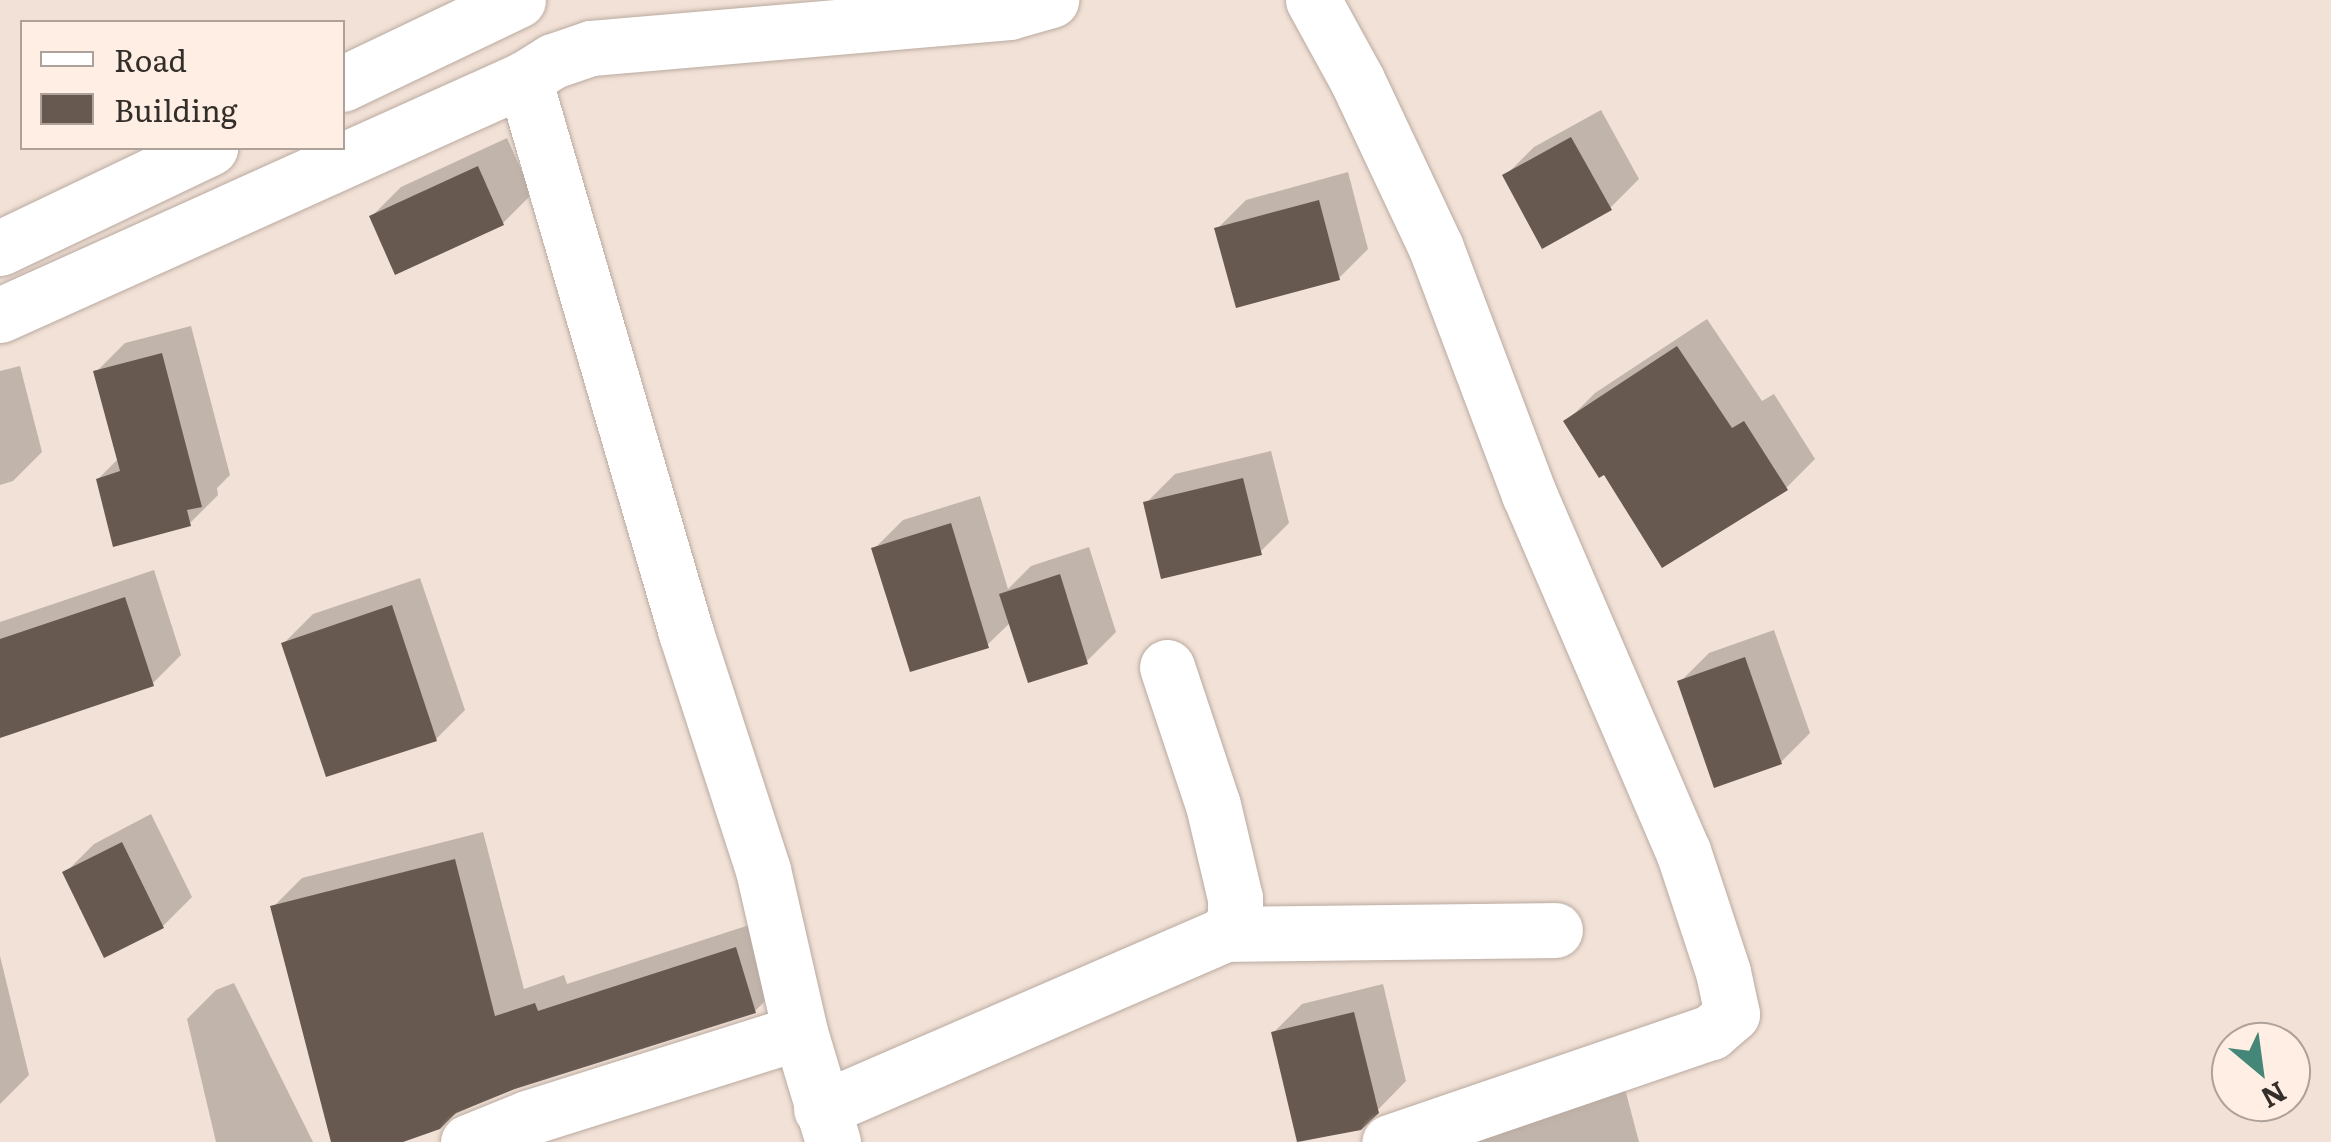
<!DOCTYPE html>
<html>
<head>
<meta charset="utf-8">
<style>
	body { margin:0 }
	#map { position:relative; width:2331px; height:1142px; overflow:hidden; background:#f2e1d6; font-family:Literata,serif }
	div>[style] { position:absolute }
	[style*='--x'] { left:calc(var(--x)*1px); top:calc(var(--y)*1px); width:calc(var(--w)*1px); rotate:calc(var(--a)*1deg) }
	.shadow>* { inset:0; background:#0003 }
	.building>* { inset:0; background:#675950 }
	.roads { filter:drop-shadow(0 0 2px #b9aaa0) drop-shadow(0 0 2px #b9aaa0) }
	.minor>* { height:55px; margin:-27.5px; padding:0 27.5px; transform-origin:27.5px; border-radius:27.5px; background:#fff }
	span { translate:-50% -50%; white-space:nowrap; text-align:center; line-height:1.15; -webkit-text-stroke:10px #ffeee3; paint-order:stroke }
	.legend { position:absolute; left:20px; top:20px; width:325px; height:130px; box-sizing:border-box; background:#ffeee3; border:2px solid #aea199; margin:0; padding:12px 18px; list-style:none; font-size:30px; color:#342e2a }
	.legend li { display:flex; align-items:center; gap:20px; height:50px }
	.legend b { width:50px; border:2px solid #aea199 }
	.north { position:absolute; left:2211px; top:1022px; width:100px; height:100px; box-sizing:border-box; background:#ffeee3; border:2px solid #aea199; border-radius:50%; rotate:151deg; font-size:28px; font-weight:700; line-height:40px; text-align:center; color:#342e2a }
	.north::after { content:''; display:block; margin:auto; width:35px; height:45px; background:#448677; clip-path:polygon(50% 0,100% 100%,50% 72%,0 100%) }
</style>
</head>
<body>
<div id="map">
	<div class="shadow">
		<i style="clip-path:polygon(1601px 110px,1639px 179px,1610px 208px,1505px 176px,1534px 147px)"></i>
		<i style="clip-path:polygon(507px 138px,532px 194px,503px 223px,372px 216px,401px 187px)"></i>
		<i style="clip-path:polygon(1348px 172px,1368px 249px,1339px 278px,1217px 229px,1246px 200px)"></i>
		<i style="clip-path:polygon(1707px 319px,1762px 401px,1774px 394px,1815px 459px,1786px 488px,1604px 471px,1566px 422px,1595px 393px)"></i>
		<i style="clip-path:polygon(191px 326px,230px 475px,217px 488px,218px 495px,189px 524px,98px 479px,119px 458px,96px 372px,125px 343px)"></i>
		<i style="clip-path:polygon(20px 366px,42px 452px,13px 481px,0 485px,0 371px)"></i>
		<i style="clip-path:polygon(1271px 451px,1289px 523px,1260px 552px,1146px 503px,1175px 474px)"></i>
		<i style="clip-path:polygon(980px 496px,1008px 589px,1031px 566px,1089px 547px,1116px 632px,1087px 661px,1011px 622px,987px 645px,874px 549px,903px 520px)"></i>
		<i style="clip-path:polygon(154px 570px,181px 655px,152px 684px,0 735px,0 622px)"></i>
		<i style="clip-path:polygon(420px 578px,465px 710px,436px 739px,284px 643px,313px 614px)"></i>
		<i style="clip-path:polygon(1774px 630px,1810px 733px,1781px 762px,1680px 682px,1709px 653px)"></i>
		<i style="clip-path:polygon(151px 814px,192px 897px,163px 926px,65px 873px,94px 844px)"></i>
		<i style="clip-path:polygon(483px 832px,524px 989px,564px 975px,567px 984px,765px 920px,784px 982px,755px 1011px,514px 1087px,396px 1142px,334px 1142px,273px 907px,302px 878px)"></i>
		<i style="clip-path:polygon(0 956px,29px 1075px,0 1104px)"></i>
		<i style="clip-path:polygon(234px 983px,313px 1142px,216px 1142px,187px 1019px,216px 990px)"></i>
		<i style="clip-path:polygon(1383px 984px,1406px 1081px,1360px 1128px,1300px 1142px,1273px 1033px,1302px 1004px)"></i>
		<i style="clip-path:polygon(1625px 1089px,1639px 1142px,1442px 1142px)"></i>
	</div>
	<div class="building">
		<i style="clip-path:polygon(1571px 137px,1612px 210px,1542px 249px,1502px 175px)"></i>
		<i style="clip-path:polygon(478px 166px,504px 225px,395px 275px,369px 216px)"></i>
		<i style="clip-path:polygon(1319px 200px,1340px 280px,1236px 308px,1214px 228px)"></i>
		<i style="clip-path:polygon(1677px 346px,1732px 428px,1744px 421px,1788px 490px,1662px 568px,1604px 475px,1599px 478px,1563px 421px)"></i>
		<i style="clip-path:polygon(162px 353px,202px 507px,187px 510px,191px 526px,113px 547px,96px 479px,120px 471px,93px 371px)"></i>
		<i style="clip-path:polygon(1243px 478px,1262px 555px,1161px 579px,1143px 502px)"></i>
		<i style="clip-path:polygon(951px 523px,989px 648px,910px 672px,871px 548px)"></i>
		<i style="clip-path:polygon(1060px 574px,1088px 664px,1028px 683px,999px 594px)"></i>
		<i style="clip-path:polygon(125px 597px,154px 686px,0 738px,0 639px)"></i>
		<i style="clip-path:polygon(392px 605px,437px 741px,326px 777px,281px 643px)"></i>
		<i style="clip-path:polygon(1745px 657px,1782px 764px,1714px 788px,1677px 681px)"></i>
		<i style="clip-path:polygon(122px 842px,164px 928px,104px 958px,62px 872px)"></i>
		<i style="clip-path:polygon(455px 859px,495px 1016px,535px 1003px,538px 1011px,736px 947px,756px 1013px,515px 1089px,456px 1113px,440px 1129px,403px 1142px,331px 1142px,270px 906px)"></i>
		<i style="clip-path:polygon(1354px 1012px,1379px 1113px,1361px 1130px,1297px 1142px,1271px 1032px)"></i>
	</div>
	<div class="roads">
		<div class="minor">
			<i style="--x:1313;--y:0;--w:91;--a:61.2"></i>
			<i style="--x:1357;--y:80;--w:186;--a:64.8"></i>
			<i style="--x:1436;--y:248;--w:263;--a:69.3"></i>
			<i style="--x:1529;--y:494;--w:389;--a:66.7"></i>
			<i style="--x:1683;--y:851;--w:127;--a:71.7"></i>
			<i style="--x:1723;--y:972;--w:43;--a:77.9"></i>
			<i style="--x:1732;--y:1014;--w:28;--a:139"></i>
			<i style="--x:1711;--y:1032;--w:340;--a:161.1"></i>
			<i style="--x:524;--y:79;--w:577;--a:73.7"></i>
			<i style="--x:686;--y:633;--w:249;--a:72"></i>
			<i style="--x:763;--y:870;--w:166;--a:77.1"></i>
			<i style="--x:800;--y:1032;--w:115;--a:73.3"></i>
			<i style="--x:342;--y:84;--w:195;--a:-25.5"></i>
			<i style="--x:0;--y:248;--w:233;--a:-25.5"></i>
			<i style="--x:0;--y:315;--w:575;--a:-24.25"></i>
			<i style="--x:524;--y:79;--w:34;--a:-32"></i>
			<i style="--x:553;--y:61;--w:40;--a:-18.9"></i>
			<i style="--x:591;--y:48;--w:420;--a:-4.9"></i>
			<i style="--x:1009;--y:12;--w:44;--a:-15.9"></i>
			<i style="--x:1167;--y:667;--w:145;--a:71.6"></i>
			<i style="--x:1213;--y:805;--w:96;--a:76.7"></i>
			<i style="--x:1235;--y:898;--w:21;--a:90"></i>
			<i style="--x:1235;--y:919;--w:18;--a:124"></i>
			<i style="--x:821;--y:1109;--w:440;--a:-23.4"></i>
			<i style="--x:1225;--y:934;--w:330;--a:-0.7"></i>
			<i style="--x:468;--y:1142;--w:64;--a:-22.1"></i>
			<i style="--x:527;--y:1118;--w:286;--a:-17.5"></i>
		</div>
	</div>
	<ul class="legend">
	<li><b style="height:12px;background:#fff"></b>Road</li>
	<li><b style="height:28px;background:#675950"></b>Building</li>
	</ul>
	<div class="north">N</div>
</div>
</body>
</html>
